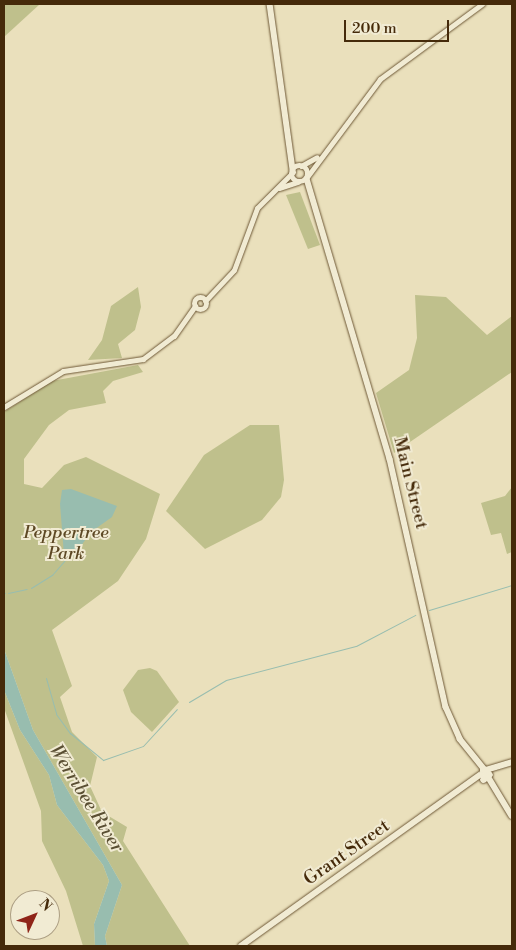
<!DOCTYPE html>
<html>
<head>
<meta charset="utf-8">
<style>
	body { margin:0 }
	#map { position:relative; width:516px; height:950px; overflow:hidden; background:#eae0bc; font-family:"Libre Bodoni",serif }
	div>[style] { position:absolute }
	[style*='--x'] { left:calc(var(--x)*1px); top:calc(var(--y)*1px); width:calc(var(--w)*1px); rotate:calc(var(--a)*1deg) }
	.green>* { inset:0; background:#bfc08c }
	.water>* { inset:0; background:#98bdaf }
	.stream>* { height:1px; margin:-0.5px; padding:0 0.5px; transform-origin:0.5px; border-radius:0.5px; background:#98bdaf }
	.roads { filter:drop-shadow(0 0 1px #6e5836) drop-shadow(0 0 1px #6e5836) }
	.tertiary>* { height:5px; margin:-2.5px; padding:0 2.5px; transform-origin:2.5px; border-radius:2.5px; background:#f1ebd3 }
	.tertiary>.ring { margin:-2.5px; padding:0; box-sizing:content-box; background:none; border:5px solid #f1ebd3; border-radius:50% }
	.secondary>* { height:5.5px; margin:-2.75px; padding:0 2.75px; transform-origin:2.75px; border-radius:2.75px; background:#f1ebd3 }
	.secondary>.ring { margin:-2.75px; padding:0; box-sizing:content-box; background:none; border:5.5px solid #f1ebd3; border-radius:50% }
	span { translate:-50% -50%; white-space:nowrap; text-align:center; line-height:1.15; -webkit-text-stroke:4px #f1ebd3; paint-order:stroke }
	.street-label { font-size:18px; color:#452a0a }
	.park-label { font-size:18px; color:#5d4824; font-style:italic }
	.water-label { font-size:19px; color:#5a4f33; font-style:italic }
	.frame { position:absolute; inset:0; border:5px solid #452a0a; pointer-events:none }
	.north { position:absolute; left:10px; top:890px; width:50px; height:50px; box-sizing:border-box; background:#f1ebd3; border:1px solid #ac9e83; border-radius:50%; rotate:47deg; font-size:14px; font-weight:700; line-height:20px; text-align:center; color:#452a0a }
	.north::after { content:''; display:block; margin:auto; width:18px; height:22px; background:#8f2418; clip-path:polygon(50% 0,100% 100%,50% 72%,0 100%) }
	.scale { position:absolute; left:344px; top:20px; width:105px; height:22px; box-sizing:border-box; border:2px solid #452a0a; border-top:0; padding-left:6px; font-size:15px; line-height:18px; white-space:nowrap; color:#452a0a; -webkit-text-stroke:4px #f1ebd3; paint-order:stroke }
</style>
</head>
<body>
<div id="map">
	<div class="green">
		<i style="clip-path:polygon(4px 4px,40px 4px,4px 37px)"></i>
		<i style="clip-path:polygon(300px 192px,320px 245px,308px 249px,286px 195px)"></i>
		<i style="clip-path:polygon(138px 287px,141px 307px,135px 330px,118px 344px,122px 358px,88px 360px,102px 340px,111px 306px)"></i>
		<i style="clip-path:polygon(415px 295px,446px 297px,487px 335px,512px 316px,512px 372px,394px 453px,376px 393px,409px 370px,417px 338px)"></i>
		<i style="clip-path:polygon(138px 365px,143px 372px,113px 381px,103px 391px,106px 403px,69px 410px,49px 425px,24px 459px,24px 484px,42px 488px,64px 465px,86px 457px,160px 494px,146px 539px,118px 581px,52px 630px,72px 686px,60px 697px,72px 732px,97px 757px,90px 786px,102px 812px,127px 827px,123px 841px,190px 946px,107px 946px,105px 936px,122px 885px,33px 730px,4px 649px,4px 412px,52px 381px)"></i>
		<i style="clip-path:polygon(250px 425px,279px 425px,284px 480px,281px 497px,262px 520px,205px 549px,166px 511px,204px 455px)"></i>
		<i style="clip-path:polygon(512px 487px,512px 552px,507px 554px,501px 533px,491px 535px,481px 503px,505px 496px)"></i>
		<i style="clip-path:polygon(150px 668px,157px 671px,179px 702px,152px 732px,131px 712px,123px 690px,138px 670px)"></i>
		<i style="clip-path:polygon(4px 690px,20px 730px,49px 775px,57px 805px,103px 865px,109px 881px,94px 924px,95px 946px,83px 946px,66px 891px,42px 841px,41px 811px,4px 708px)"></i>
	</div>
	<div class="water">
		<i style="clip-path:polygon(71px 489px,117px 506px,112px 517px,91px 532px,70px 561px,64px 555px,60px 504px,62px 490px)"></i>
		<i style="clip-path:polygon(4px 649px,33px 730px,122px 885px,105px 936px,107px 946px,95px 946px,94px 924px,109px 881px,103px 865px,57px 805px,49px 775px,20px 730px,4px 690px)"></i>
	</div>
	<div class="stream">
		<i style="--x:31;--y:588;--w:25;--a:-32"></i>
		<i style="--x:52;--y:575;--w:23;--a:-49"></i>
		<i style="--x:4;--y:593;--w:1;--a:0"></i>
		<i style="--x:8;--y:593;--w:19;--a:-12"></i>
		<i style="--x:429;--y:610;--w:87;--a:-16.8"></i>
		<i style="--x:46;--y:678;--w:37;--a:74"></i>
		<i style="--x:56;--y:714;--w:24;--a:54"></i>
		<i style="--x:70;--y:733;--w:43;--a:39.3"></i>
		<i style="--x:103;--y:760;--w:42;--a:-19.3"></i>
		<i style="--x:143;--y:746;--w:50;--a:-47.4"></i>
		<i style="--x:189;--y:702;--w:43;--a:-30.7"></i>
		<i style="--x:226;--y:680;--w:134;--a:-14.7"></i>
		<i style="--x:356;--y:646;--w:67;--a:-27.7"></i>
	</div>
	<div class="roads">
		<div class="tertiary">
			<i style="--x:301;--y:166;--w:18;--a:-29"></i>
			<i style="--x:307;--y:177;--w:122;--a:-53.3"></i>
			<i style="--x:380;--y:79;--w:127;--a:-36.3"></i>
			<i style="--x:279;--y:188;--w:20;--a:-18"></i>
			<i class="ring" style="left:194px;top:297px;width:7px;height:7px"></i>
			<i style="--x:205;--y:301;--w:42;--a:-46.9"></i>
			<i style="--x:234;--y:270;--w:66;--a:-69.6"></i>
			<i style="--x:257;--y:208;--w:51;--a:-45"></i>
			<i style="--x:4;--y:407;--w:69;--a:-31.4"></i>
			<i style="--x:63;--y:371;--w:81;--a:-8.5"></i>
			<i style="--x:143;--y:359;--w:39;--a:-37"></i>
			<i style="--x:174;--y:336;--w:37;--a:-55"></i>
		</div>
		<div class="secondary">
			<i style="--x:270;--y:4;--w:168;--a:82.1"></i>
			<i class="ring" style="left:292px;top:166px;width:10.5px;height:10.5px"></i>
			<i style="--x:307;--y:179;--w:292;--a:73.5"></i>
			<i style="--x:390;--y:459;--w:254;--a:77.3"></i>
			<i style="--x:446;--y:707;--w:35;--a:66"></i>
			<i style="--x:460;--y:739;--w:40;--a:51"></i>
			<i style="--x:486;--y:770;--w:6;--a:51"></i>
			<i style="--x:490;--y:775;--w:8;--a:140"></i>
			<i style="--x:484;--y:780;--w:9;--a:-96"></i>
			<i style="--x:483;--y:771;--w:30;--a:-17"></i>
			<i style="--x:489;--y:778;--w:44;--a:58.8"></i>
			<i style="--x:241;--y:946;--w:294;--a:-35.6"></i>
		</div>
	</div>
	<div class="street-label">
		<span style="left:410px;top:483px;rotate:76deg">Main Street</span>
		<span style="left:347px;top:853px;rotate:-35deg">Grant Street</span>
	</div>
	<div class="park-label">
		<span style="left:66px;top:544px">Peppertree<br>Park</span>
	</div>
	<div class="water-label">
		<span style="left:86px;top:799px;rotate:58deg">Werribee River</span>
	</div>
	<div class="frame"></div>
	<div class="north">N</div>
	<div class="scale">200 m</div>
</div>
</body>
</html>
